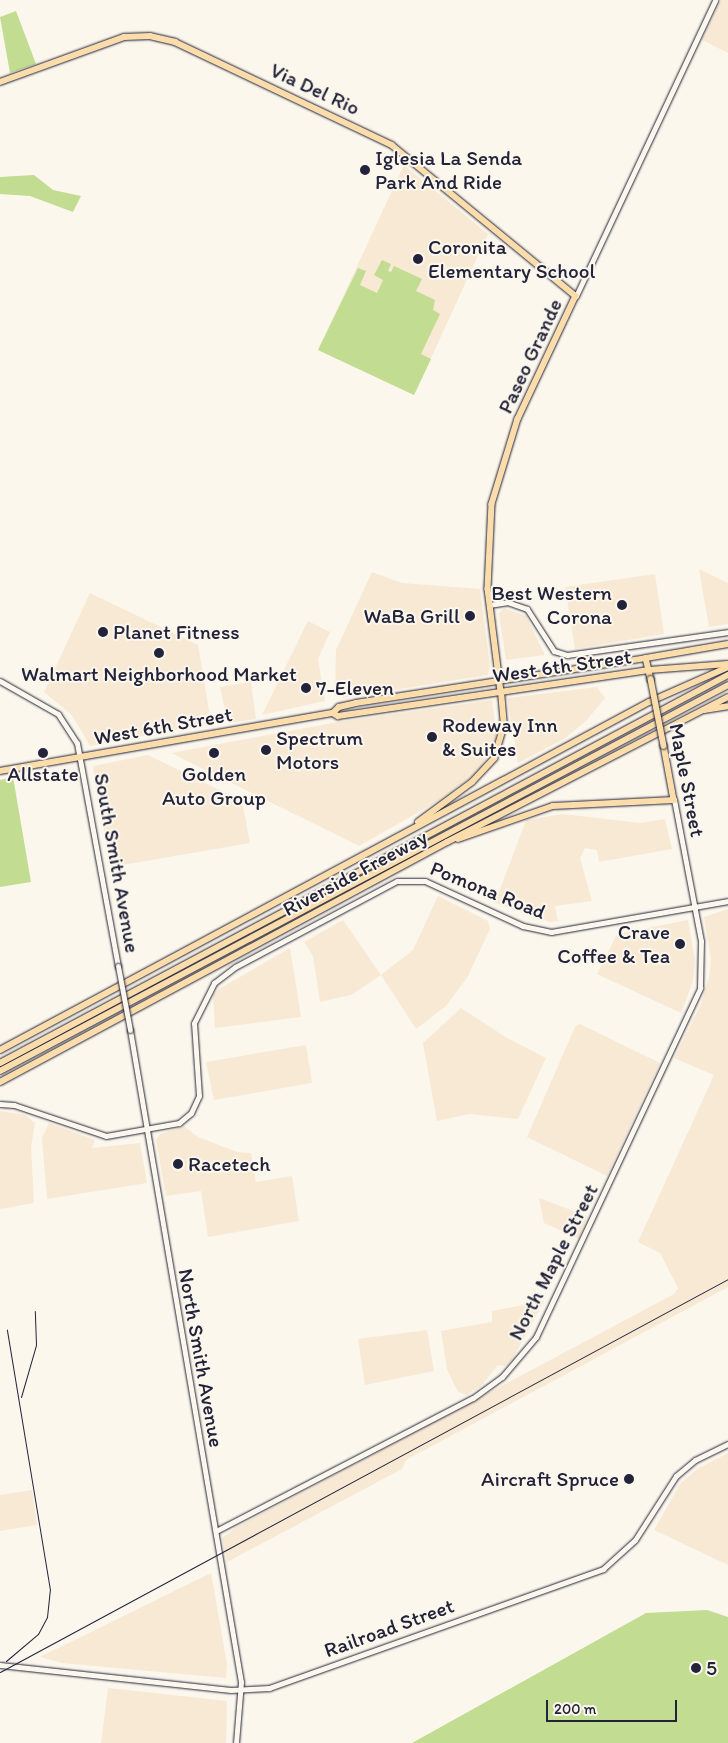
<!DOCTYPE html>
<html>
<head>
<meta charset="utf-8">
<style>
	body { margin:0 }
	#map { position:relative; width:728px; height:1743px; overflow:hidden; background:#fbf7ec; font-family:Itim,sans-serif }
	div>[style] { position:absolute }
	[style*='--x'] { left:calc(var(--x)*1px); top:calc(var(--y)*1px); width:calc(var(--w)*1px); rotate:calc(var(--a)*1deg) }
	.built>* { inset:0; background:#f8e9d5 }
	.green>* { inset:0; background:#c2dc92 }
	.roads { filter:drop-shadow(0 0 1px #22223b) drop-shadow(0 0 1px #22223b) }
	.secondary>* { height:5px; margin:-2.5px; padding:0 2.5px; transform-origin:2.5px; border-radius:2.5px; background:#fbf7ec }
	.primary>* { height:5.5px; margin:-2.75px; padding:0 2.75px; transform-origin:2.75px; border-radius:2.75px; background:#faddab }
	.motorway>* { height:6px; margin:-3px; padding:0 3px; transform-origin:3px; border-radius:3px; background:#faddab }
	.rail>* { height:1px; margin:-0.5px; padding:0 0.5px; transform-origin:0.5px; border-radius:0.5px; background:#22223b }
	.bridges { filter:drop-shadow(0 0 1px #22223b) drop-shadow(0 0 1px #22223b) }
	.secondary-bridge>* { height:5px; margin:-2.5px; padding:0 2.5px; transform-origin:2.5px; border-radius:2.5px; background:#fbf7ec }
	.primary-bridge>* { height:5.5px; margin:-2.75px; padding:0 2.75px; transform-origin:2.75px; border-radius:2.75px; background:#faddab }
	.dots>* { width:14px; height:14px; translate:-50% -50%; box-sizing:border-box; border:2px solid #fbf7ec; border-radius:50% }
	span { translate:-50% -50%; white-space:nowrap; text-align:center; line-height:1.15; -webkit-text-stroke:4px #fbf7ec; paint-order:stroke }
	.street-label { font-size:21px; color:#22223b }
	.poi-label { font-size:21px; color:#22223b }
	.left { translate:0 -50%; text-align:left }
	.right { translate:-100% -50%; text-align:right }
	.scale { position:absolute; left:546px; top:1700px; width:131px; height:22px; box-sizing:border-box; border:2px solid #22223b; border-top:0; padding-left:6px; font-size:15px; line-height:18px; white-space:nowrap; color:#22223b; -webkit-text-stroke:4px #fbf7ec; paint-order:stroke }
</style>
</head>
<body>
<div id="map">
	<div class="built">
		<i style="clip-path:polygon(721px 0,728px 0,728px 53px,702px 40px)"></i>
		<i style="clip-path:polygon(404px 165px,488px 234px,414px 395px,318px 350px)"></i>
		<i style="clip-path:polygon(699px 569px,728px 583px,728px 624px,709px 627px)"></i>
		<i style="clip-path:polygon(372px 572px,402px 583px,480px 589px,490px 665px,488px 675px,343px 698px,335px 693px,336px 650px)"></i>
		<i style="clip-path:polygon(655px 574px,664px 634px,575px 649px,565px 587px)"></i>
		<i style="clip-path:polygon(90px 593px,198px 645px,211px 723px,90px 746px,72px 715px,44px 692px)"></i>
		<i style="clip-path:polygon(504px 608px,526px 616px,545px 655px,506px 660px,499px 614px)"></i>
		<i style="clip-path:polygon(308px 621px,330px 632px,318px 659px,325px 701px,262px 715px)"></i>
		<i style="clip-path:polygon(251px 682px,256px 719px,228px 723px,220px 687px)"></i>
		<i style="clip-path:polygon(597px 687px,605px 698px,586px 721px,564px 739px,518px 763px,507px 698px)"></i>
		<i style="clip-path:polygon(492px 700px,497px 740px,478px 772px,440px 800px,359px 846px,171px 753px,338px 722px)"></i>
		<i style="clip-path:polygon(148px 755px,242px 801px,250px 843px,111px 867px,93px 766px)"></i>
		<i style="clip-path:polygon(563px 814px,640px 823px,665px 819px,672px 849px,599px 862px,597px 850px,585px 848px,580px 858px,592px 901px,555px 906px,558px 921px,550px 922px,495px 903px,526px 820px)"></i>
		<i style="clip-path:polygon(438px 896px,488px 921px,490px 929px,467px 978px,446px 1006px,416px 1029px,381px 975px,351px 995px,320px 1002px,313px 956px,304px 942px,343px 920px,381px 975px,413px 950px)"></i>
		<i style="clip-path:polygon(728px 909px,728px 1287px,406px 1460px,402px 1469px,227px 1562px,222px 1538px,235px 1528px,674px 1294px,678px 1288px,660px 1253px,638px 1242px,714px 1075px,674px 1058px,701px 1004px,709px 977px,711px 960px,704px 917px)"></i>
		<i style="clip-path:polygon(688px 920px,695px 961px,693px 981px,681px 1013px,597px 974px,617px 934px)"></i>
		<i style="clip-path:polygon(290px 948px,301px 1017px,215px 1028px,213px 995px,219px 989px)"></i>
		<i style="clip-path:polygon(461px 1008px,507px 1038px,546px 1058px,518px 1119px,469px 1114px,437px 1121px,423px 1043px)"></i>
		<i style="clip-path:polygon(580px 1024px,660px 1063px,607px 1176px,527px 1137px,575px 1027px)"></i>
		<i style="clip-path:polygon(306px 1045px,312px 1083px,214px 1100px,206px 1062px)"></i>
		<i style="clip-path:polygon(0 1111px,25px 1115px,35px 1123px,31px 1147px,34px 1203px,0 1209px)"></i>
		<i style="clip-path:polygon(49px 1123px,95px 1140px,92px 1148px,140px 1143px,147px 1183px,47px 1199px,42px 1138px)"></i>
		<i style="clip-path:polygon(184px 1126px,198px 1137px,237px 1152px,251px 1153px,256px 1182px,292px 1176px,299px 1221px,208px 1237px,201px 1191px,166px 1196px,156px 1140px,160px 1134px)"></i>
		<i style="clip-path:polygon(539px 1198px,587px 1216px,579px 1239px,544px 1223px)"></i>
		<i style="clip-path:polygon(544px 1301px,512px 1360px,505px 1366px,498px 1365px,482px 1385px,467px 1395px,458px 1392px,447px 1369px,441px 1331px,492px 1322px,492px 1311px)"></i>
		<i style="clip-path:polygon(427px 1330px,434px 1371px,365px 1385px,358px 1339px)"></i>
		<i style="clip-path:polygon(728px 1453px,728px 1565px,654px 1530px,680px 1484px,697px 1469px)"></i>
		<i style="clip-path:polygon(32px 1490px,37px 1525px,0 1531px,0 1495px)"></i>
		<i style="clip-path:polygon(211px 1573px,227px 1664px,226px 1678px,62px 1663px,40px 1657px)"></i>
		<i style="clip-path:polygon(108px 1688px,227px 1701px,226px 1743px,101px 1743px)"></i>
	</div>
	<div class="green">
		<i style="clip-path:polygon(16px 11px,36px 64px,10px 73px,0 17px)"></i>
		<i style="clip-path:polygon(34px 175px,53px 190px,81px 196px,73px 212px,30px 196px,0 194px,0 177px)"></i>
		<i style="clip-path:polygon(382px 260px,391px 264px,388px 271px,391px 272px,394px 266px,422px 279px,416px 291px,435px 300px,433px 310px,440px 314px,421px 354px,431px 359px,414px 395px,318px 350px,358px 268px,366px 271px,360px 285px,377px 293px,383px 280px,374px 275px)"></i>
		<i style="clip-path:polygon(13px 777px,31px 882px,0 887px,0 780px)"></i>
		<i style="clip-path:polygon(707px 1610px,728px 1617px,728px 1743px,412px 1743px,646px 1613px)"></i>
	</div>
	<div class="roads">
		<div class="secondary">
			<i style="--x:576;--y:296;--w:327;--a:-64.8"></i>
			<i style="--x:489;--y:605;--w:18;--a:-9"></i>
			<i style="--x:507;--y:602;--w:21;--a:19"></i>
			<i style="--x:527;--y:609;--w:50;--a:57.3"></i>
			<i style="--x:554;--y:651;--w:14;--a:17"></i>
			<i style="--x:567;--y:655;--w:163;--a:-8.1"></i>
			<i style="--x:0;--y:681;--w:67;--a:29.6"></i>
			<i style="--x:58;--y:714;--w:35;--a:57"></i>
			<i style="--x:77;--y:743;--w:227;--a:79.6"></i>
			<i style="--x:130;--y:1030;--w:661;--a:80.34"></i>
			<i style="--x:241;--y:1682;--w:61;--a:94.7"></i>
			<i style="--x:0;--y:1104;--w:14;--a:4"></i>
			<i style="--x:14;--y:1105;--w:97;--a:18.6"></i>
			<i style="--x:106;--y:1136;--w:74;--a:-10.1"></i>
			<i style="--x:179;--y:1123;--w:16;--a:-40"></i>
			<i style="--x:191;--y:1113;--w:19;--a:-65"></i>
			<i style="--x:199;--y:1096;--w:73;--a:-93.9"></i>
			<i style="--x:194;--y:1023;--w:45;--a:-63.4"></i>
			<i style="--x:214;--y:983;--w:26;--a:-37"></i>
			<i style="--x:235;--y:967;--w:183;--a:-28"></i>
			<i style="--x:397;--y:881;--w:28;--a:0"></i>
			<i style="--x:425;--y:881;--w:108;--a:24.7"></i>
			<i style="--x:523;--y:926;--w:29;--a:12"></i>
			<i style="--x:551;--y:932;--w:180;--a:-9.9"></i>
			<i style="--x:216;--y:1531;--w:289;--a:-27.4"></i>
			<i style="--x:473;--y:1398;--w:36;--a:-36"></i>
			<i style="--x:502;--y:1377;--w:52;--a:-49.6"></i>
			<i style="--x:536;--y:1337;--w:386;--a:-64.8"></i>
			<i style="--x:700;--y:988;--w:47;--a:-88.8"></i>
			<i style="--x:701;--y:941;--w:144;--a:-100.8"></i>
			<i style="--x:0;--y:1665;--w:232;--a:6.2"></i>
			<i style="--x:231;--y:1690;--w:38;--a:-3"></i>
			<i style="--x:269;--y:1688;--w:355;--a:-19.6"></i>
			<i style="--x:603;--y:1569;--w:43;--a:-42.2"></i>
			<i style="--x:635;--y:1540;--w:76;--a:-57.4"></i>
			<i style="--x:676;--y:1476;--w:25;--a:-40"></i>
			<i style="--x:695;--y:1460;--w:37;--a:-26"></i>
		</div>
		<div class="primary">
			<i style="--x:0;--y:82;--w:132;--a:-19.9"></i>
			<i style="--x:124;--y:37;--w:26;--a:-2"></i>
			<i style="--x:150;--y:36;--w:26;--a:13"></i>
			<i style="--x:175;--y:42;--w:240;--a:25.4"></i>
			<i style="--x:392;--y:145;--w:238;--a:39.4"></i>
			<i style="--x:576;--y:296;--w:136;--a:115.2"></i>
			<i style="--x:518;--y:419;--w:89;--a:107"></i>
			<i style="--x:492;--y:504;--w:85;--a:92.7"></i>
			<i style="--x:488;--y:589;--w:104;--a:82.8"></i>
			<i style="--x:333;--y:713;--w:8;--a:-45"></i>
			<i style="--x:339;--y:707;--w:17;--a:-13"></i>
			<i style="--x:356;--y:703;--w:293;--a:-8.8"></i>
			<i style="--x:646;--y:658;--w:22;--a:77"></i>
			<i style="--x:664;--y:746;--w:55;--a:79.5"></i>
			<i style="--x:0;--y:771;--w:338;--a:-9.9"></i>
			<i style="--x:333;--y:713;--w:6;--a:31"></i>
			<i style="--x:338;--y:716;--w:314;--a:-8.4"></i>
		</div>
		<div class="motorway">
			<i style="--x:646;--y:658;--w:83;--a:-9.7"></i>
			<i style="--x:649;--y:670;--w:79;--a:-4.3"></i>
			<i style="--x:704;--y:710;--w:24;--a:-9"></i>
			<i style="--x:418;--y:822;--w:67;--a:-36.5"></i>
			<i style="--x:472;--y:782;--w:33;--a:-47"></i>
			<i style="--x:494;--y:758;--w:34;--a:-73"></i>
			<i style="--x:504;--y:726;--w:34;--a:-95"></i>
			<i style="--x:458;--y:839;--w:101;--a:-19.2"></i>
			<i style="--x:553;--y:806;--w:121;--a:-2.8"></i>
			<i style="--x:0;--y:1050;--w:736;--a:-28.2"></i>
			<i style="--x:649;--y:702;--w:86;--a:-23.9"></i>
			<i style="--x:0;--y:1063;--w:825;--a:-28.06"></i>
			<i style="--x:0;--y:1071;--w:824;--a:-27.93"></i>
			<i style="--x:0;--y:1082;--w:507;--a:-28.23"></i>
			<i style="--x:447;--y:842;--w:316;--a:-27.3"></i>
		</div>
	</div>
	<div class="rail">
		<i style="--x:21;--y:1397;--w:54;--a:-73.9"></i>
		<i style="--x:36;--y:1345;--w:34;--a:-92"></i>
		<i style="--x:6;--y:1661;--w:42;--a:-40.2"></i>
		<i style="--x:38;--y:1634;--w:19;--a:-62"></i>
		<i style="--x:47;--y:1617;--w:27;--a:-84"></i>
		<i style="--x:50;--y:1590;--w:264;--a:-99.4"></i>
		<i style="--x:0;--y:1672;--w:827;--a:-28.36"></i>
	</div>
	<div class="bridges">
		<div class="secondary-bridge">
			<i style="--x:118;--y:966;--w:65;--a:79.4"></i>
		</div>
		<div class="primary-bridge">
			<i style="--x:651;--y:679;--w:68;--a:79"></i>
		</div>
	</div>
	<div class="dots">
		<i style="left:365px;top:170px;background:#22223b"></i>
		<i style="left:418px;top:259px;background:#22223b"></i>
		<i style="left:622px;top:605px;background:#22223b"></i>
		<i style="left:470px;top:616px;background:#22223b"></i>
		<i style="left:103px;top:632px;background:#22223b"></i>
		<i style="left:159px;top:653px;background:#22223b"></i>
		<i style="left:306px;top:688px;background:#22223b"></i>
		<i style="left:432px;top:737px;background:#22223b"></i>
		<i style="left:266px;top:750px;background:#22223b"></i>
		<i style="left:43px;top:753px;background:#22223b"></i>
		<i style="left:214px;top:753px;background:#22223b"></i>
		<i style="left:680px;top:944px;background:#22223b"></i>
		<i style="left:178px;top:1164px;background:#22223b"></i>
		<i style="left:629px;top:1479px;background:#22223b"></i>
		<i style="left:696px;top:1668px;background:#22223b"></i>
	</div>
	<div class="street-label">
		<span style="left:315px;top:89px;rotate:25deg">Via Del Rio</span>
		<span style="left:530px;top:356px;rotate:-65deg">Paseo Grande</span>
		<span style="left:562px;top:666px;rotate:-8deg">West 6th Street</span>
		<span style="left:163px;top:726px;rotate:-10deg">West 6th Street</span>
		<span style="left:687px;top:780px;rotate:79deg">Maple Street</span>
		<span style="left:117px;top:863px;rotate:80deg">South Smith Avenue</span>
		<span style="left:355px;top:873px;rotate:-28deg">Riverside Freeway</span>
		<span style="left:488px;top:890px;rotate:22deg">Pomona Road</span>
		<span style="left:553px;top:1262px;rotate:-63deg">North Maple Street</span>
		<span style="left:201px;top:1358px;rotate:80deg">North Smith Avenue</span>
		<span style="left:389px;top:1628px;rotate:-20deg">Railroad Street</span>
	</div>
	<div class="poi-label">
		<span class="left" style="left:375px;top:170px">Iglesia La Senda<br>Park And Ride</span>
		<span class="left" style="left:428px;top:259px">Coronita<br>Elementary School</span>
		<span class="right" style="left:612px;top:605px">Best Western<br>Corona</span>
		<span class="right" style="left:460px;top:616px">WaBa Grill</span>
		<span class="left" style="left:113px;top:632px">Planet Fitness</span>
		<span style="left:159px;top:674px">Walmart Neighborhood Market</span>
		<span class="left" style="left:316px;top:688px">7-Eleven</span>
		<span class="left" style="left:442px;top:737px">Rodeway Inn<br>&amp; Suites</span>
		<span class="left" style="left:276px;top:750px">Spectrum<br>Motors</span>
		<span style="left:43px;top:774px">Allstate</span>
		<span style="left:214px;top:786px">Golden<br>Auto Group</span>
		<span class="right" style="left:670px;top:944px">Crave<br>Coffee &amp; Tea</span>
		<span class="left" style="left:188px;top:1164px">Racetech</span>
		<span class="right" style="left:619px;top:1479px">Aircraft Spruce</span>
		<span class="left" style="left:706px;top:1668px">5</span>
	</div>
	<div class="scale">200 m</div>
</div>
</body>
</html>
